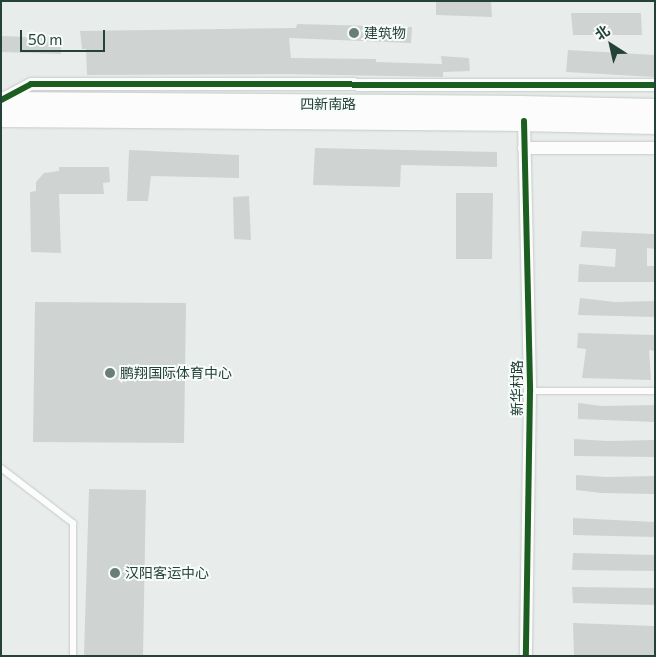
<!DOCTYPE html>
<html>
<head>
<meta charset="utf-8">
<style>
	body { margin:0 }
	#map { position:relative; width:656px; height:657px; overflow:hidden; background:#e8edeb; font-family:Commissioner,"Noto Sans SC",sans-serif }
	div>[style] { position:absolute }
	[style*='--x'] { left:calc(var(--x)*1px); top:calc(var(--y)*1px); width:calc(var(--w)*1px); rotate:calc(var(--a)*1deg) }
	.building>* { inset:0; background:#cfd4d2 }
	.roads { filter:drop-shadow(0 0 1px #c5cac8) drop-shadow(0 0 1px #c5cac8) }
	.lane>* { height:6px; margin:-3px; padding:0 3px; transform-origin:3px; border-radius:3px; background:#fcfcfc }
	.street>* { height:12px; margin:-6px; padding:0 6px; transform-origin:6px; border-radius:6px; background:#fcfcfc }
	.secondary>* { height:19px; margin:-9.5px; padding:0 9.5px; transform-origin:9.5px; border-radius:9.5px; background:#fcfcfc }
	.cycleway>* { height:6px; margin:-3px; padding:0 3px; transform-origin:3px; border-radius:3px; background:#1b5e20 }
	.dots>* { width:14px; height:14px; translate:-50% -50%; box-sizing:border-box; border:2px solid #f7fbf9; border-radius:50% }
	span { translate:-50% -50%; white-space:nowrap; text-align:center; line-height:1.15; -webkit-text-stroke:4px #f7fbf9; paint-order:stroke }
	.poi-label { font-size:14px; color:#24423a }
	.left { translate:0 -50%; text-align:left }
	.street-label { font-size:14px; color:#24423a }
	.frame { position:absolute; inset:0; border:2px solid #24423a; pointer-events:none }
	.north { position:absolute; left:586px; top:20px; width:50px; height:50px; -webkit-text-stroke:4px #f7fbf9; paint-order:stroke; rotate:325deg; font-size:14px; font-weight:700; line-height:20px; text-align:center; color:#24423a }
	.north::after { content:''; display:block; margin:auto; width:18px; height:22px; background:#24423a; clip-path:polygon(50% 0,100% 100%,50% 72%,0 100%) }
	.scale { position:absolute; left:20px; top:30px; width:85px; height:22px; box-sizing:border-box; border:2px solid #24423a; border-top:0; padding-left:6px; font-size:15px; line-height:18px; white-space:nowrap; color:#24423a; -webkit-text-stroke:4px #f7fbf9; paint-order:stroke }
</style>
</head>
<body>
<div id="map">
	<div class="building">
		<i style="clip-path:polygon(436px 1px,491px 1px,492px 17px,436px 15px)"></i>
		<i style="clip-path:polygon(571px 13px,641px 13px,642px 35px,573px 35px)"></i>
		<i style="clip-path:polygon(297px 24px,412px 27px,411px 43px,289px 38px,291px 58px,376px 59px,376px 62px,442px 64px,441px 56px,469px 58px,470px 71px,443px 72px,443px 77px,285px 74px,87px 75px,86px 49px,82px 49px,80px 31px,296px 28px)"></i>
		<i style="clip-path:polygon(1px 36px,61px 38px,61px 54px,1px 52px)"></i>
		<i style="clip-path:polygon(568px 50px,655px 55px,655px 77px,566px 72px)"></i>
		<i style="clip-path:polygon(315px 148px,497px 152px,497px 167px,401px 165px,400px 187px,313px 185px)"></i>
		<i style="clip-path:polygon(129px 150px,239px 155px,239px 178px,151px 176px,148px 201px,127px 201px)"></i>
		<i style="clip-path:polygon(59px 167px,109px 167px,110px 182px,103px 183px,104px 194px,59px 194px,61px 253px,31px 252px,30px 192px,36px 191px,36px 182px,44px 173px,59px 171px)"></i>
		<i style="clip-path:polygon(456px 193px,493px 193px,492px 259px,456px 259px)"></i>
		<i style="clip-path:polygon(249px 196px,251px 240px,234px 239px,233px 197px)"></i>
		<i style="clip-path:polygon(582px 231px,655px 234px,655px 249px,647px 248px,647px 266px,655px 266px,655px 282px,578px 282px,579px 264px,615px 267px,616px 249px,580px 247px)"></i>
		<i style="clip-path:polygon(580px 298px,615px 302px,655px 301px,655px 317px,578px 315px)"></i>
		<i style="clip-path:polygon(35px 302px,186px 303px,184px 443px,33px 442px)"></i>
		<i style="clip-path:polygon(578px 333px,655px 335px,655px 351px,649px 350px,651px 380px,582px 378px,586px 349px,577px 348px)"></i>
		<i style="clip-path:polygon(578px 403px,602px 406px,655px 405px,655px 422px,578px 419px)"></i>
		<i style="clip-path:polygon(574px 439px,608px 441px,655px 440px,655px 457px,574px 456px)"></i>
		<i style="clip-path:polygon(576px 475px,606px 477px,655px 476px,655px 494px,601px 493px,576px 490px)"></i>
		<i style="clip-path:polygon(89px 489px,146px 490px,143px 656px,84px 656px)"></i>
		<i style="clip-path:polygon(573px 518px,655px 522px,655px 537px,573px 535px)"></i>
		<i style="clip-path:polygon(573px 553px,655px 555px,655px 571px,572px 570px)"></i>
		<i style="clip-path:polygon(572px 587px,655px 588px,655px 605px,573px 603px)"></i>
		<i style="clip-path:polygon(573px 623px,655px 626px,655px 656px,574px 656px)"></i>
	</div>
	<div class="roads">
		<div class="lane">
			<i style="--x:530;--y:391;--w:125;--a:0"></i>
			<i style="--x:1;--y:468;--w:91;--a:37.4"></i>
			<i style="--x:73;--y:523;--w:133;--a:90"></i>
		</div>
		<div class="street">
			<i style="--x:1;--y:100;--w:34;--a:-28"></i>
			<i style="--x:31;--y:84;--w:624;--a:0.09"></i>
			<i style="--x:524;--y:121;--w:270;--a:88.7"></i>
			<i style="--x:530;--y:391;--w:265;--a:90.9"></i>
			<i style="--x:524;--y:148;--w:131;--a:0"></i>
		</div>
		<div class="secondary">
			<i style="--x:1;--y:101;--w:519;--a:0.44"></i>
			<i style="--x:520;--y:105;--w:135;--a:1.3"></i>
			<i style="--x:1;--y:117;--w:519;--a:0.44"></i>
			<i style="--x:520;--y:121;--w:135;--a:1.3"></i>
		</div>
	</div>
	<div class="cycleway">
		<i style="--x:1;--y:100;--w:34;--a:-28"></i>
		<i style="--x:31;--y:84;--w:624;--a:0.09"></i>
		<i style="--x:524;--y:121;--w:270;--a:88.7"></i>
		<i style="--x:530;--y:391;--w:265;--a:90.9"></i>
	</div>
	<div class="dots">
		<i style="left:354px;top:33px;background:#697e78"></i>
		<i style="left:110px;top:373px;background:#697e78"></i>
		<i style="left:115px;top:573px;background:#697e78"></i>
	</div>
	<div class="poi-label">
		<span class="left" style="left:364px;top:33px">建筑物</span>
		<span class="left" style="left:120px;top:373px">鹏翔国际体育中心</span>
		<span class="left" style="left:125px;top:573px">汉阳客运中心</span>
	</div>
	<div class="street-label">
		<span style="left:328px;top:104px">四新南路</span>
		<span style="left:517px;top:388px;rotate:-90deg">新华村路</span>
	</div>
	<div class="frame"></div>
	<div class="north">北</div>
	<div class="scale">50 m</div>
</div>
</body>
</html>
